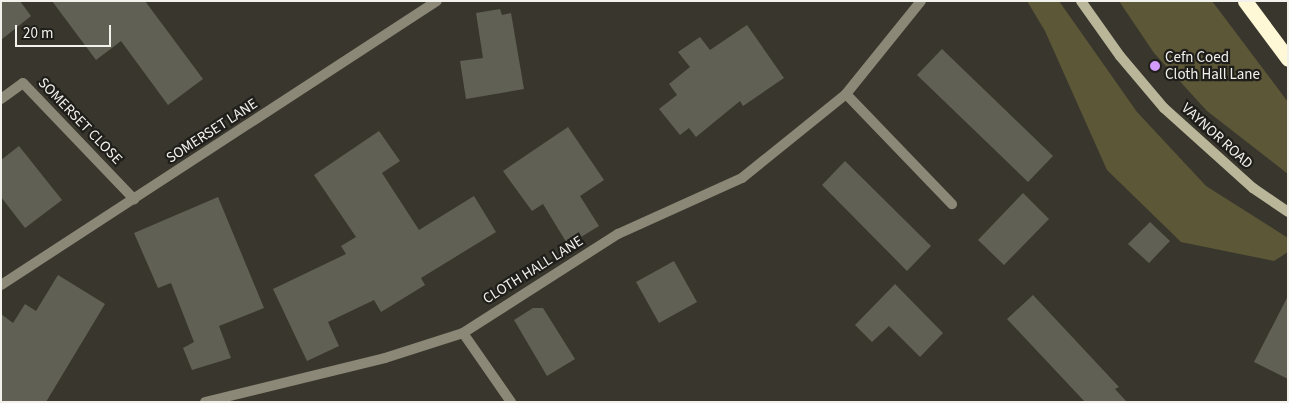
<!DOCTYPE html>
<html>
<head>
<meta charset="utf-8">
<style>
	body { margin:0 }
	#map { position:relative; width:1289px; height:403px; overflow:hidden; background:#39372d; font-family:"Source Sans 3",sans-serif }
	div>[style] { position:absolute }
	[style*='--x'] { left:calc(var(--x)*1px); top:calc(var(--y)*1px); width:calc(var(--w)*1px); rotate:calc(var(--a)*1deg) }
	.green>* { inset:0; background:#5c5737 }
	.building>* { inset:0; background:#616055 }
	.street>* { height:10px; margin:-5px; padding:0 5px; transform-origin:5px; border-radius:5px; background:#8b8877 }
	.secondary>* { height:10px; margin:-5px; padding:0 5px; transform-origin:5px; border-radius:5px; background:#bab69a }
	.highway>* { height:15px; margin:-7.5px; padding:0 7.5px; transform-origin:7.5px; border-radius:7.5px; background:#fef8d6 }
	.dots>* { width:14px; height:14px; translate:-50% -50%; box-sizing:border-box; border:2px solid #1f1e1a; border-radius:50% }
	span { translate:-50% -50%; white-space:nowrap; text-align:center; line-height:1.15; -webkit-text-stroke:4.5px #1f1e1a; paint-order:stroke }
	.poi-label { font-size:15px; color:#f2f1eb }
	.left { translate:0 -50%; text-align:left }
	.street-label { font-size:15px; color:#f2f1eb }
	.frame { position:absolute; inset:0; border:2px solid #f2f1eb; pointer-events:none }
	.scale { position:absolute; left:15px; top:25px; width:96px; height:22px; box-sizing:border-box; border:2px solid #f2f1eb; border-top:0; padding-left:6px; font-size:15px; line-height:18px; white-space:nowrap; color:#f2f1eb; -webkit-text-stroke:4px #1f1e1a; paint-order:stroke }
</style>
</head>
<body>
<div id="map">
	<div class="green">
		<i style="clip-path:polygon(1027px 1px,1059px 1px,1137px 112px,1206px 186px,1288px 238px,1288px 252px,1274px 261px,1181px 242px,1107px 170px,1045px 31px)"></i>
		<i style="clip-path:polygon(1119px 1px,1212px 1px,1288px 102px,1288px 174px,1207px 111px,1154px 53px)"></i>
	</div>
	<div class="building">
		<i style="clip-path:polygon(1px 1px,20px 1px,31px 16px,1px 40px)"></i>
		<i style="clip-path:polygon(52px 1px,145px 1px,203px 79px,168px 105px,121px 41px,96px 60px)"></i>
		<i style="clip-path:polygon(500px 9px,502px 15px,511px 13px,524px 89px,466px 99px,460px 61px,483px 58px,476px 13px)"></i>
		<i style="clip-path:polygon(747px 25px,784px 78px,743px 106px,740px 101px,696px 137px,689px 128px,680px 135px,659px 109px,677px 95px,669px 84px,690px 67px,678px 52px,700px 37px,710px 50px)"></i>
		<i style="clip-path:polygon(942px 49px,1053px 156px,1028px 182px,917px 75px)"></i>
		<i style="clip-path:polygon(568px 127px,604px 180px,580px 196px,599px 226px,568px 245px,543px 204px,532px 211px,503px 171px)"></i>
		<i style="clip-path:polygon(379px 131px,400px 161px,382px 173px,419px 230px,474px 196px,496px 232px,421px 278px,425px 285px,381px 312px,374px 300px,328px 322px,339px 346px,307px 361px,273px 289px,346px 254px,341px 246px,356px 237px,314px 175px)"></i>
		<i style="clip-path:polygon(19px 146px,62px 200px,25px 228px,1px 197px,1px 160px)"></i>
		<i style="clip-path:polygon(845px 161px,931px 246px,907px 271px,822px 185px)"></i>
		<i style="clip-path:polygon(1023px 193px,1049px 219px,1004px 265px,978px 240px)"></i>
		<i style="clip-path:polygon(218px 197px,264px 308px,219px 326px,231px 358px,192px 370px,183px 348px,194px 342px,171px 283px,158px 288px,134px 233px)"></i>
		<i style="clip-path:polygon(1150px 222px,1170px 241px,1149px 263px,1128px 244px)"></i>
		<i style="clip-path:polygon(674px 261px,697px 302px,659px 323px,636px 282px)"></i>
		<i style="clip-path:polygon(58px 275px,105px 304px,46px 402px,1px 402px,1px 314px,13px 323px,25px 304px,36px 311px)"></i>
		<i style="clip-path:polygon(895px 284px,943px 333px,920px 357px,889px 326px,872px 342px,855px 325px)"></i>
		<i style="clip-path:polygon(1033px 295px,1119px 387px,1115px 389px,1127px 402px,1085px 402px,1007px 319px)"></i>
		<i style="clip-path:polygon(1288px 296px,1288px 379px,1254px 362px)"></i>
		<i style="clip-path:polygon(533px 308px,543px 308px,575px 359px,547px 376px,514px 320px)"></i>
	</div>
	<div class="street">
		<i style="--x:846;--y:94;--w:153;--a:46.1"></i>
		<i style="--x:1;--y:99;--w:27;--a:-36"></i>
		<i style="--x:23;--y:83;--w:161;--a:46.3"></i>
		<i style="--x:1;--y:285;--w:520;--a:-33.08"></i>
		<i style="--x:463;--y:333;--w:84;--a:55.2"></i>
		<i style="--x:205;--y:402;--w:185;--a:-13.7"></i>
		<i style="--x:385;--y:358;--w:82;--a:-17.8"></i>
		<i style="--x:463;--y:333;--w:184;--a:-32.6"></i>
		<i style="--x:618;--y:234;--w:136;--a:-24.3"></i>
		<i style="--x:742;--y:178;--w:134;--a:-38.9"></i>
		<i style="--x:846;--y:94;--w:119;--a:-51.1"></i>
	</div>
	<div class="secondary">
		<i style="--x:1081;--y:1;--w:67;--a:54.7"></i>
		<i style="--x:1120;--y:56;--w:68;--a:49.8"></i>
		<i style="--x:1164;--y:108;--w:120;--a:42"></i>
		<i style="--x:1253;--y:188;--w:42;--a:34.4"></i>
	</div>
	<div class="highway">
		<i style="--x:1245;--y:1;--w:72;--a:53.4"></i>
	</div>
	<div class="dots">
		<i style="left:1155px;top:66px;background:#d39cfc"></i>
	</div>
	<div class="poi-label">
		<span class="left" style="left:1165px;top:66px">Cefn Coed<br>Cloth Hall Lane</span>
	</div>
	<div class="street-label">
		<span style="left:80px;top:121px;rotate:46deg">SOMERSET CLOSE</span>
		<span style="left:212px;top:131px;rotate:-33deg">SOMERSET LANE</span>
		<span style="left:1217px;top:136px;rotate:42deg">VAYNOR ROAD</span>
		<span style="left:533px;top:270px;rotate:-32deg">CLOTH HALL LANE</span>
	</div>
	<div class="frame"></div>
	<div class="scale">20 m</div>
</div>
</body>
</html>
